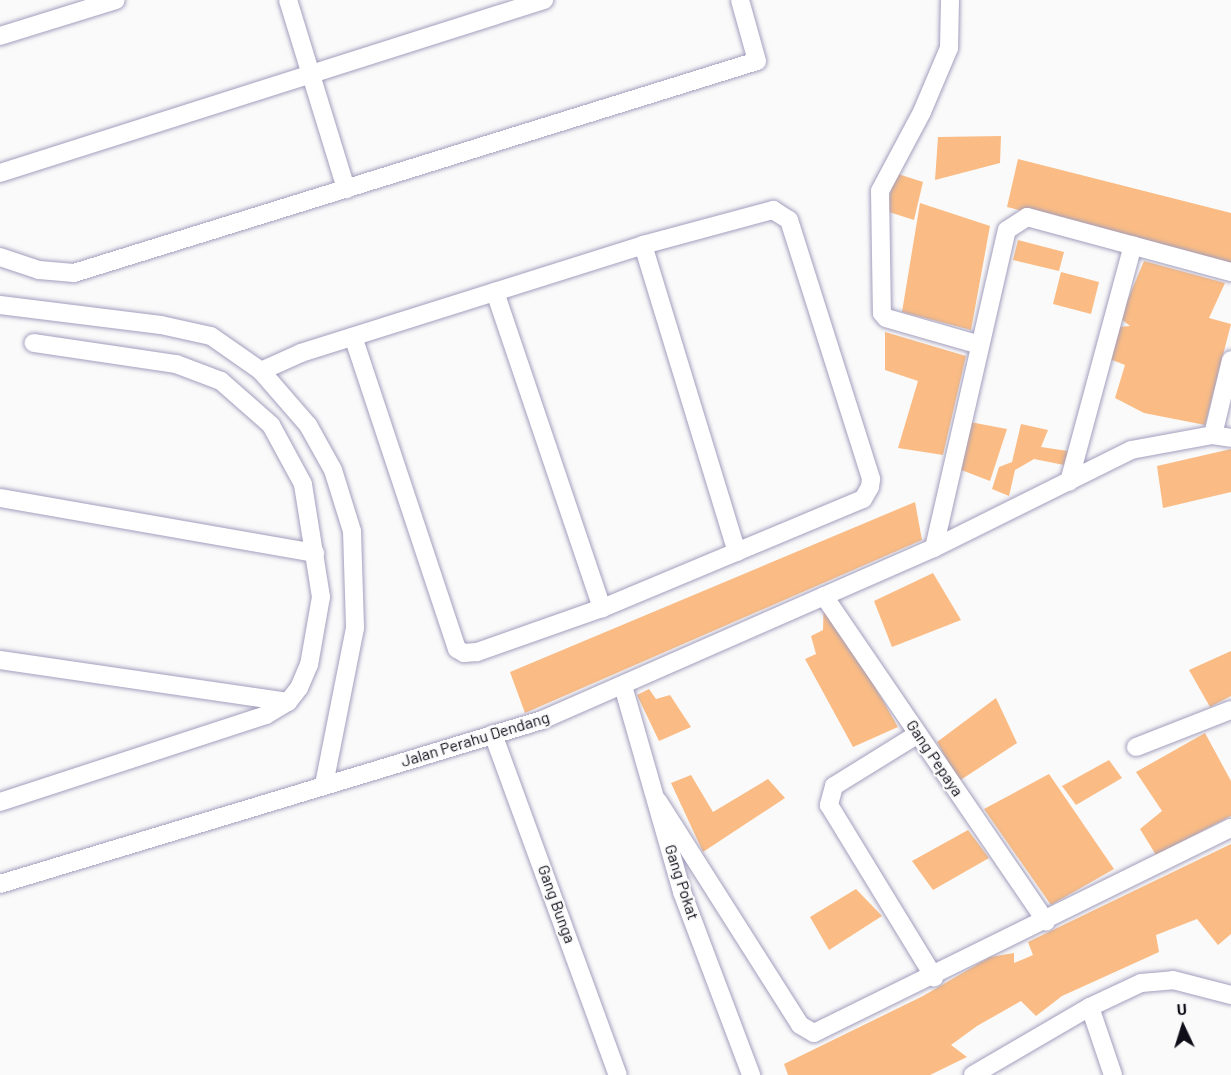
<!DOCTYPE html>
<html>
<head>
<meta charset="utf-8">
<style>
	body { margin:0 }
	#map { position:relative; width:1231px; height:1075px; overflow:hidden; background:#fafafa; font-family:Barlow,sans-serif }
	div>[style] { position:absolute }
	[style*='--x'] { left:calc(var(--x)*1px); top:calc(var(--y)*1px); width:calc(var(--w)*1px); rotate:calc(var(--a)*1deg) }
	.building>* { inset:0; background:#fabc84 }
	.roads { filter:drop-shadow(0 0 2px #a29ebd) drop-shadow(0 0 2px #a29ebd) }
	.minor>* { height:18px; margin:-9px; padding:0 9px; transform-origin:9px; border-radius:9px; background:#fff }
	span { translate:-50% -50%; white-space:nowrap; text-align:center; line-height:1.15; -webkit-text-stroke:4.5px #fafafa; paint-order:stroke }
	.street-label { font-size:16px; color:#0e0d18 }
	.north { position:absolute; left:1153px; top:997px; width:60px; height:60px; -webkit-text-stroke:4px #fafafa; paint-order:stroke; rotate:356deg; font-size:16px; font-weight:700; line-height:24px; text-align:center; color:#0e0d18 }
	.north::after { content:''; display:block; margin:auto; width:21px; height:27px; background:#0e0d18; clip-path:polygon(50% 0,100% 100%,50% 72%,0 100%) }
</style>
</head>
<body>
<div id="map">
	<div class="building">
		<i style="clip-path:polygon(1001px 136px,1000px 163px,935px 180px,938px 137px)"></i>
		<i style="clip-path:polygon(1018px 159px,1231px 213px,1231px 265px,1007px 207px)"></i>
		<i style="clip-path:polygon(895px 173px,923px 182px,914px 220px,886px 211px)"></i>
		<i style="clip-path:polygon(920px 203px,990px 226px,971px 330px,902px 312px)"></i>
		<i style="clip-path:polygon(1018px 240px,1064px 252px,1059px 271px,1013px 260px)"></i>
		<i style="clip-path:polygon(1144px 261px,1225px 283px,1209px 318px,1231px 324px,1205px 425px,1144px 413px,1115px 398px,1125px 365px,1107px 358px,1119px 327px,1130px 326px,1120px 318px)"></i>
		<i style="clip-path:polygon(1061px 272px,1099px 282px,1091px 314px,1053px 304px)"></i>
		<i style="clip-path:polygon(885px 332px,966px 356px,943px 455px,898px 448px,918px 381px,885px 370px)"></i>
		<i style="clip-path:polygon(970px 422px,1007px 429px,990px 481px,956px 468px)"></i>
		<i style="clip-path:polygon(1021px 424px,1048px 430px,1041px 447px,1068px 451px,1064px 465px,1034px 459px,1015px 470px,1009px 496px,992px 489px,999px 467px,1012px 462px)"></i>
		<i style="clip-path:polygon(1231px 449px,1231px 492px,1163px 508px,1157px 466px)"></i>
		<i style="clip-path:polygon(915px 502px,922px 540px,525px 713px,510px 672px)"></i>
		<i style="clip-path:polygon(933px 573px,961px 620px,892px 647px,874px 601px)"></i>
		<i style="clip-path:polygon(824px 598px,898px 727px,853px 747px,805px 659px,816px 654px,811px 636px,823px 630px)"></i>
		<i style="clip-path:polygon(1231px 651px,1231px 696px,1210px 707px,1189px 670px)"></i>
		<i style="clip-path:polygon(649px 689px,656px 699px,670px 695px,691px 727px,659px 741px,637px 695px)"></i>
		<i style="clip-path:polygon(996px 698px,1017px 743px,959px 781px,937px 742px)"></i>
		<i style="clip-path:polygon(1205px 733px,1231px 781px,1231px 816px,1156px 855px,1140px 829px,1162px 811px,1136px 772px)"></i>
		<i style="clip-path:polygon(1109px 760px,1122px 778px,1076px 805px,1062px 786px)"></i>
		<i style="clip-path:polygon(1049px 774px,1114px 869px,1051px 905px,984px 809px)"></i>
		<i style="clip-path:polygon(691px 775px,713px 812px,768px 779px,785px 798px,703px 852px,671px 783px)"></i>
		<i style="clip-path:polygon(968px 830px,989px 858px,933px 890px,912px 861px)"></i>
		<i style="clip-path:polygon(1231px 844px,1231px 934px,1218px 945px,1197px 919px,1156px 935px,1159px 952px,1062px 996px,1036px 1016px,1021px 1001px,977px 1026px,951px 1045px,967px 1057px,930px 1075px,788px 1075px,784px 1064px,923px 996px,990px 957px,1014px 953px,1014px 963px,1033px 955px,1028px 942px)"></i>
		<i style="clip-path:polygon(856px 889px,882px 916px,829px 950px,810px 917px)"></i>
	</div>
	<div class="roads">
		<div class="minor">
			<i style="--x:288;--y:0;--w:198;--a:72.9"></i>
			<i style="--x:950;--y:0;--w:48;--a:91.2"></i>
			<i style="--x:949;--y:48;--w:69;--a:112.9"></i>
			<i style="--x:922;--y:112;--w:89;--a:118"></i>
			<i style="--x:880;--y:191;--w:122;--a:89.1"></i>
			<i style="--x:882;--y:313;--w:6;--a:51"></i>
			<i style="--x:886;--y:318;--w:98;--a:16"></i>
			<i style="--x:0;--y:36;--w:121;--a:-17.2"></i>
			<i style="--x:0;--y:173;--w:571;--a:-17.64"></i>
			<i style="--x:643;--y:245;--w:321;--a:73"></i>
			<i style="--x:0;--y:257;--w:41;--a:18.4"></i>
			<i style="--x:39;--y:270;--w:35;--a:5"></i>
			<i style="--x:74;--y:273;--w:715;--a:-17.24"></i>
			<i style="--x:757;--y:61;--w:63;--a:-105.6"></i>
			<i style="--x:495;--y:292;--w:334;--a:71.3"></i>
			<i style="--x:0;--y:305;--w:162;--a:7.1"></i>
			<i style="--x:161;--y:325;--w:51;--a:12.4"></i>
			<i style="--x:211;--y:336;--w:61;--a:35"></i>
			<i style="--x:261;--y:371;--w:72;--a:49"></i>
			<i style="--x:308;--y:425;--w:51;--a:60.9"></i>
			<i style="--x:333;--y:470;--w:64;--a:72.7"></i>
			<i style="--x:352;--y:531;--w:97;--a:88.2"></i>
			<i style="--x:355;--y:628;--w:159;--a:101.2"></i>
			<i style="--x:261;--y:371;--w:44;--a:-24.2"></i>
			<i style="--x:301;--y:353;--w:359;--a:-17.5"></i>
			<i style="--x:643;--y:245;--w:135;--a:-15.1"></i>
			<i style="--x:773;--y:210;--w:19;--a:32"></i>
			<i style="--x:789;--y:220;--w:272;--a:72.4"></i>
			<i style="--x:871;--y:479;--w:8;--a:97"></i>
			<i style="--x:870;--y:487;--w:14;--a:120"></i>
			<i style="--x:863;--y:499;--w:283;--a:157.3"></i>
			<i style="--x:602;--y:608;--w:133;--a:160.6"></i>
			<i style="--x:477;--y:652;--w:13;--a:176"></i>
			<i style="--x:464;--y:653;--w:8;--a:-150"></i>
			<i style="--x:457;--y:649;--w:329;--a:-108.4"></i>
			<i style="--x:1213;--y:435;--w:77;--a:-76.5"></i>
			<i style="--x:1069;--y:482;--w:245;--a:-74.9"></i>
			<i style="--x:0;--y:498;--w:320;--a:9.9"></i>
			<i style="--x:934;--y:548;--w:326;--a:-77.1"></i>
			<i style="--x:1007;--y:230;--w:24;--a:-33"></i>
			<i style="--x:1027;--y:217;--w:211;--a:15.1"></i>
			<i style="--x:824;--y:596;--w:394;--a:55.7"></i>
			<i style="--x:0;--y:660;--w:291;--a:8.3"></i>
			<i style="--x:623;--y:686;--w:214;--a:74"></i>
			<i style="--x:682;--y:892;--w:196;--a:69.3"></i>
			<i style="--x:493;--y:734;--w:363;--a:69.9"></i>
			<i style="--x:918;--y:734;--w:99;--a:148.2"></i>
			<i style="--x:834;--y:786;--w:20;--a:105"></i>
			<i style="--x:829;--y:805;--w:202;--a:58.6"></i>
			<i style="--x:1136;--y:747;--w:102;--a:-21.3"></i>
			<i style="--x:658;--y:801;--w:265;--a:57.6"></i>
			<i style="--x:800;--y:1025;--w:16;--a:30"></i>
			<i style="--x:814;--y:1033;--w:465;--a:-26.2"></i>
			<i style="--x:0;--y:802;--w:280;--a:-18.1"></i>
			<i style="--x:266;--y:715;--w:26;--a:-31"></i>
			<i style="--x:288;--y:702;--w:18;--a:-52"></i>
			<i style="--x:299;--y:688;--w:25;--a:-67"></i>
			<i style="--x:309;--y:665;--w:69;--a:-80"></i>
			<i style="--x:321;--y:597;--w:114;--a:-99.1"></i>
			<i style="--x:303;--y:484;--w:67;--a:-118.5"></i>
			<i style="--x:271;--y:425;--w:67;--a:-138.7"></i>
			<i style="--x:221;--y:381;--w:48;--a:-159.3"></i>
			<i style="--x:176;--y:364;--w:144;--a:-171.6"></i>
			<i style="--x:0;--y:884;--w:566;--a:-16.83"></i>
			<i style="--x:542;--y:720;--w:428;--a:-23.7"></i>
			<i style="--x:934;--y:548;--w:220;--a:-26.4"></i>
			<i style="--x:1131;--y:450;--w:83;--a:-10.4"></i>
			<i style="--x:1213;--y:435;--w:18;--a:9"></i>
			<i style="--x:973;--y:1075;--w:135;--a:-30.2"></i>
			<i style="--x:1113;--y:1075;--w:72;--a:-108.7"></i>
			<i style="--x:1090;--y:1007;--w:56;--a:-25.2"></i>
			<i style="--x:1141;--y:983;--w:32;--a:-5"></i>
			<i style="--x:1173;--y:980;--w:60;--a:14.5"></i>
		</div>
	</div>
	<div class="street-label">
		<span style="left:475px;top:739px;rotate:-17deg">Jalan Perahu Dendang</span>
		<span style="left:935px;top:758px;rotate:56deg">Gang Pepaya</span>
		<span style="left:682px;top:882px;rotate:72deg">Gang Pokat</span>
		<span style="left:557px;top:904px;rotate:70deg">Gang Bunga</span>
	</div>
	<div class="north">U</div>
</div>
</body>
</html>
